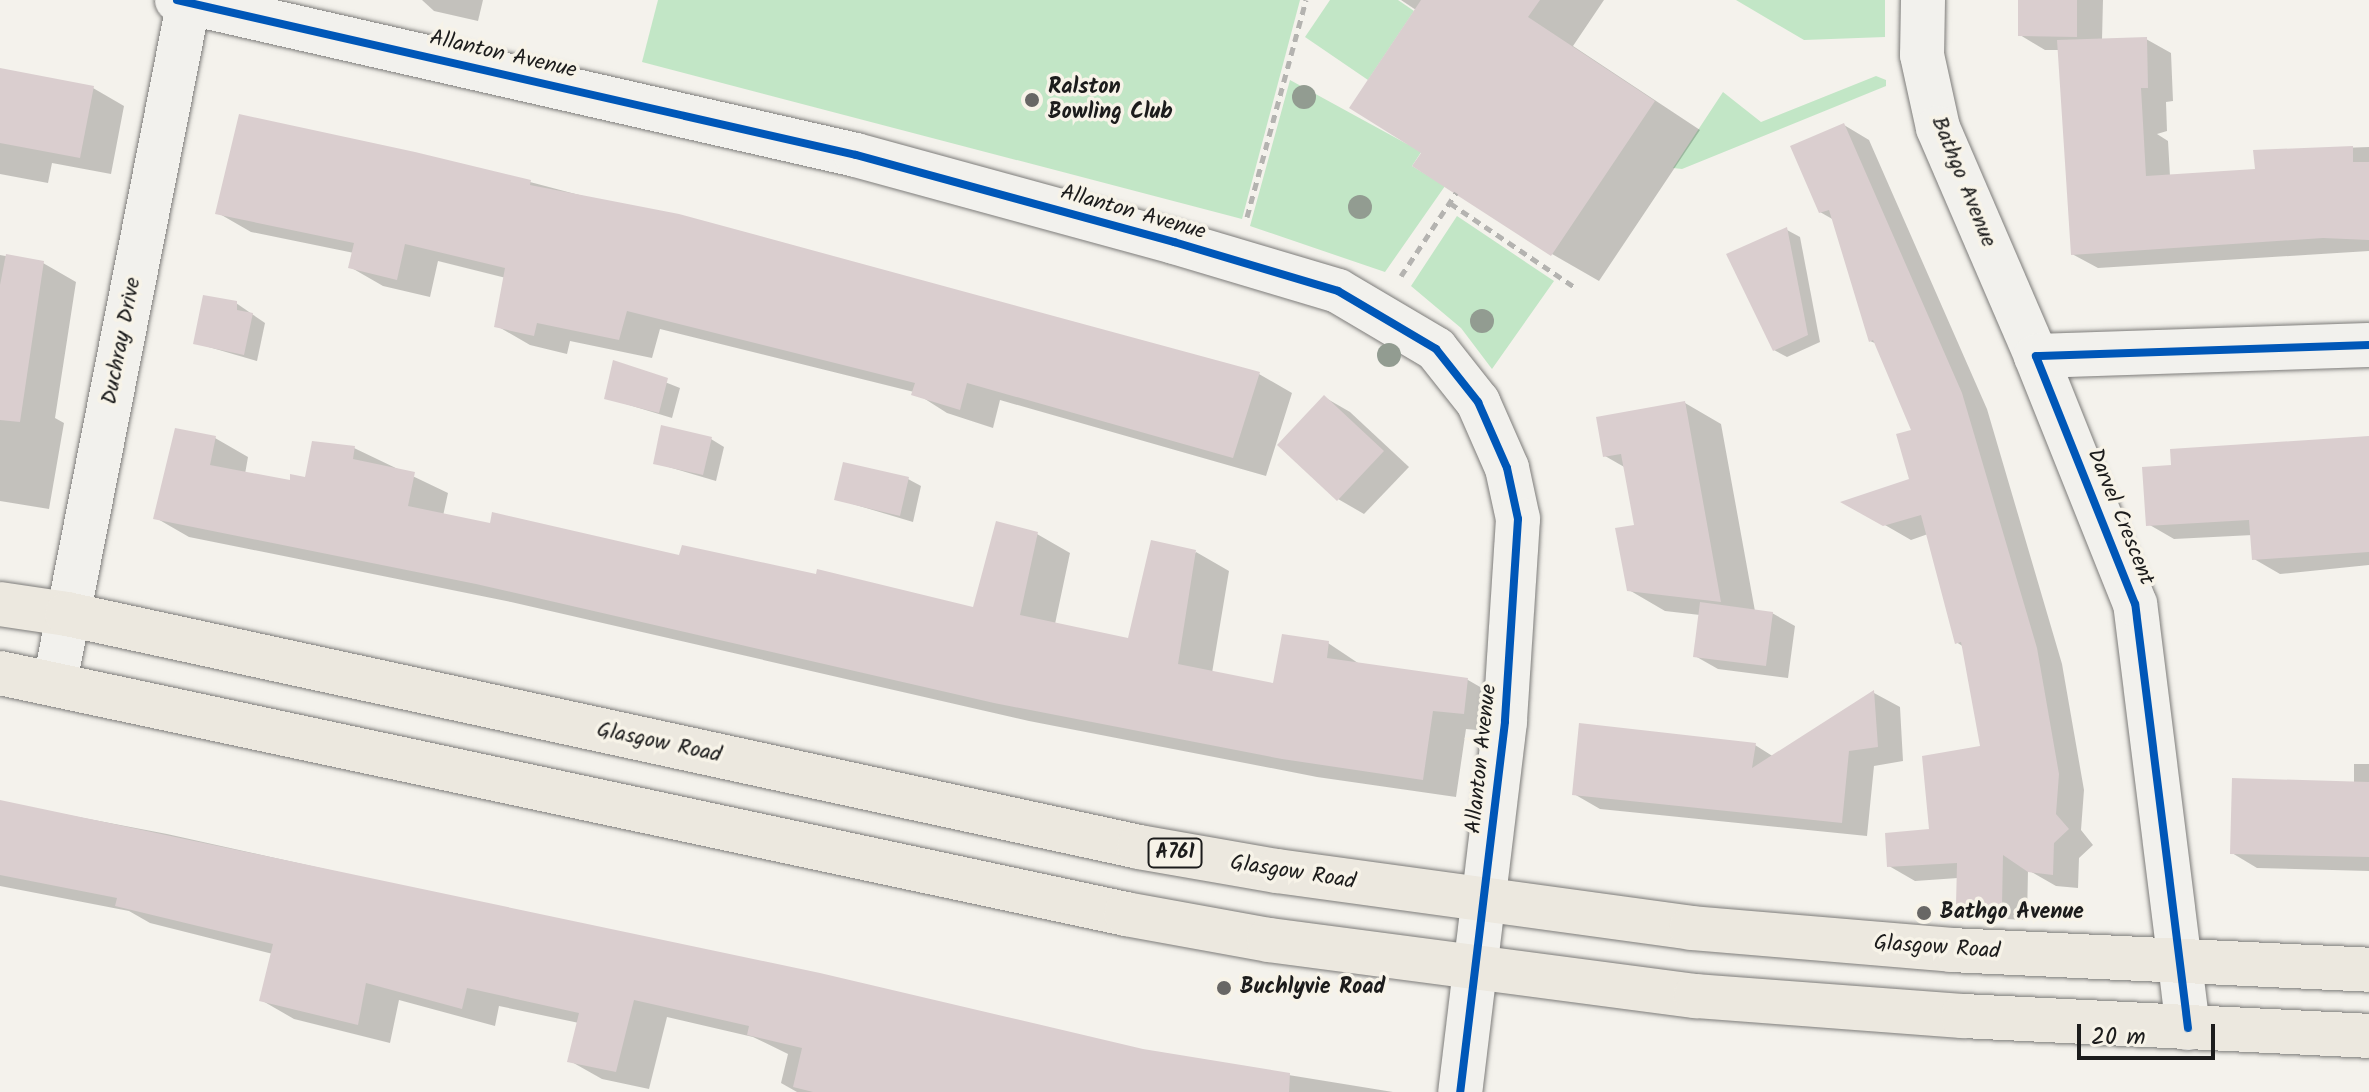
<!DOCTYPE html>
<html>
<head>
<meta charset="utf-8">
<style>
	body { margin:0 }
	#map { position:relative; width:2369px; height:1092px; overflow:hidden; background:#f4f2ec; font-family:Kalam,sans-serif }
	div>[style] { position:absolute }
	[style*='--x'] { left:calc(var(--x)*1px); top:calc(var(--y)*1px); width:calc(var(--w)*1px); rotate:calc(var(--a)*1deg) }
	.green>* { inset:0; background:#c2e6c6 }
	.shadow>* { inset:0; background:#0003 }
	.building>* { inset:0; background:#dacecf }
	.path>* { height:5px; margin-top:-2.5px; transform-origin:0; background:repeating-linear-gradient(90deg,#b4b3b0 0 8px,transparent 0 14px) }
	.roads { filter:drop-shadow(0 0 2px #7d7c7a) drop-shadow(0 0 2px #7d7c7a) }
	.minor>* { height:44px; margin:-22px; padding:0 22px; transform-origin:22px; border-radius:22px; background:#f2f1ed }
	.primary>* { height:44px; margin:-22px; padding:0 22px; transform-origin:22px; border-radius:22px; background:#ece8df }
	.cycleway>* { height:8px; margin:-4px; padding:0 4px; transform-origin:4px; border-radius:4px; background:#0057b8 }
	.trees>* { width:24px; height:24px; margin:-12px; border-radius:50%; background:#929c91 }
	.dots>* { width:22px; height:22px; translate:-50% -50%; box-sizing:border-box; border:4px solid #f7f3e8; border-radius:50% }
	span { translate:-50% -50%; white-space:nowrap; text-align:center; line-height:1.15; -webkit-text-stroke:7px #f7f3e8; paint-order:stroke }
	.shield-label span { padding:2px 6px; background:#f7f3e8; border:2px solid; border-radius:6px; -webkit-text-stroke-width:0 }
	.shield-label { font-size:20px; color:#1c1c1c; font-weight:700 }
	.street-label { font-size:22px; color:#1c1c1c }
	.poi-label { font-size:22px; color:#1c1c1c; font-weight:700 }
	.left { translate:0 -50%; text-align:left }
	.scale { position:absolute; left:2077px; top:1024px; width:138px; height:36px; box-sizing:border-box; border:4px solid #1c1c1c; border-top:0; padding-left:10px; font-size:24px; line-height:28px; white-space:nowrap; color:#1c1c1c; -webkit-text-stroke:6px #f7f3e8; paint-order:stroke }
</style>
</head>
<body>
<div id="map">
	<div class="green">
		<i style="clip-path:polygon(658px 0,1300px 0,1242px 219px,642px 62px)"></i>
		<i style="clip-path:polygon(1330px 0,1398px 0,1414px 11px,1368px 80px,1305px 37px)"></i>
		<i style="clip-path:polygon(1736px 0,1885px 0,1885px 37px,1804px 40px)"></i>
		<i style="clip-path:polygon(1876px 76px,1886px 80px,1886px 86px,1682px 169px,1673px 168px,1723px 92px,1761px 122px)"></i>
		<i style="clip-path:polygon(1290px 80px,1407px 144px,1425px 146px,1412px 166px,1445px 186px,1385px 272px,1250px 226px)"></i>
		<i style="clip-path:polygon(1457px 216px,1554px 281px,1492px 369px,1461px 328px,1411px 286px)"></i>
	</div>
	<div class="shadow">
		<i style="clip-path:polygon(422px 0,483px 0,478px 21px,434px 11px)"></i>
		<i style="clip-path:polygon(1401px 0,1604px 0,1573px 46px,1700px 130px,1599px 281px,1552px 254px,1424px 152px,1416px 10px)"></i>
		<i style="clip-path:polygon(2020px 0,2103px 0,2102px 40px,2146px 39px,2171px 53px,2173px 101px,2166px 102px,2167px 131px,2157px 134px,2168px 141px,2170px 176px,2258px 170px,2255px 151px,2369px 147px,2369px 251px,2098px 268px,2072px 254px,2060px 50px,2045px 50px,2020px 35px)"></i>
		<i style="clip-path:polygon(0 71px,93px 88px,124px 106px,111px 174px,52px 163px,48px 183px,0 174px)"></i>
		<i style="clip-path:polygon(1844px 125px,1869px 140px,1987px 409px,2062px 664px,2084px 790px,2081px 830px,2093px 845px,2079px 858px,2078px 888px,2056px 886px,2028px 870px,2027px 920px,1983px 918px,1958px 903px,1958px 878px,1915px 881px,1889px 866px,1931px 830px,1982px 747px,1964px 647px,1956px 642px,1928px 534px,1911px 540px,1845px 502px,1912px 480px,1914px 431px,1877px 344px,1870px 341px,1834px 220px,1820px 212px)"></i>
		<i style="clip-path:polygon(530px 182px,1259px 374px,1292px 393px,1266px 476px,1000px 400px,993px 428px,947px 413px,914px 392px,660px 329px,652px 358px,570px 341px,567px 354px,530px 345px,497px 326px,506px 278px,438px 261px,430px 297px,383px 286px,350px 267px,354px 253px,251px 232px,218px 213px)"></i>
		<i style="clip-path:polygon(1787px 230px,1800px 237px,1820px 342px,1787px 357px,1774px 350px)"></i>
		<i style="clip-path:polygon(0 255px,43px 263px,76px 282px,55px 418px,64px 423px,49px 509px,0 501px)"></i>
		<i style="clip-path:polygon(236px 303px,265px 323px,257px 361px,195px 343px)"></i>
		<i style="clip-path:polygon(614px 362px,680px 388px,672px 418px,606px 398px)"></i>
		<i style="clip-path:polygon(1324px 397px,1350px 412px,1409px 467px,1364px 514px,1338px 499px)"></i>
		<i style="clip-path:polygon(1685px 403px,1721px 424px,1755px 611px,1772px 613px,1795px 626px,1788px 678px,1718px 669px,1695px 656px,1700px 615px,1665px 611px,1629px 590px,1637px 527px,1626px 468px,1605px 456px)"></i>
		<i style="clip-path:polygon(215px 438px,248px 457px,245px 474px,291px 482px,307px 479px,354px 448px,448px 493px,443px 516px,975px 609px,1037px 534px,1070px 553px,1055px 624px,1130px 640px,1196px 552px,1229px 571px,1212px 673px,1275px 686px,1328px 643px,1361px 665px,1468px 680px,1501px 699px,1497px 732px,1466px 729px,1456px 797px,1317px 777px,1029px 721px,511px 602px,189px 537px,156px 518px)"></i>
		<i style="clip-path:polygon(711px 439px,724px 447px,716px 481px,655px 463px)"></i>
		<i style="clip-path:polygon(2369px 441px,2369px 565px,2280px 574px,2254px 559px,2253px 535px,2174px 539px,2148px 524px)"></i>
		<i style="clip-path:polygon(908px 479px,921px 486px,913px 522px,836px 499px)"></i>
		<i style="clip-path:polygon(1874px 693px,1900px 707px,1903px 761px,1874px 766px,1867px 836px,1600px 809px,1574px 794px,1755px 745px,1774px 757px)"></i>
		<i style="clip-path:polygon(2354px 764px,2369px 764px,2369px 871px,2257px 868px,2232px 853px,2354px 784px)"></i>
		<i style="clip-path:polygon(0 802px,167px 834px,1142px 1051px,1393px 1092px,797px 1092px,781px 1083px,788px 1054px,753px 1037px,667px 1017px,649px 1089px,602px 1079px,570px 1061px,579px 1023px,499px 1006px,495px 1026px,399px 1000px,390px 1043px,294px 1019px,261px 1000px,273px 954px,150px 923px,129px 911px,0 886px)"></i>
	</div>
	<div class="building">
		<i style="clip-path:polygon(1421px 0,1540px 0,1528px 17px,1655px 101px,1551px 256px,1412px 166px,1421px 153px,1349px 108px)"></i>
		<i style="clip-path:polygon(2018px 0,2077px 0,2077px 37px,2018px 36px)"></i>
		<i style="clip-path:polygon(2147px 37px,2148px 88px,2141px 88px,2146px 176px,2255px 169px,2253px 150px,2353px 146px,2353px 162px,2369px 162px,2369px 240px,2323px 238px,2071px 255px,2057px 40px)"></i>
		<i style="clip-path:polygon(0 68px,94px 86px,80px 158px,0 143px)"></i>
		<i style="clip-path:polygon(239px 114px,415px 152px,531px 180px,530px 185px,679px 214px,1260px 372px,1233px 458px,967px 383px,960px 410px,911px 395px,915px 383px,627px 311px,619px 340px,537px 323px,534px 336px,494px 327px,505px 268px,405px 244px,397px 280px,348px 268px,354px 243px,215px 214px)"></i>
		<i style="clip-path:polygon(1844px 123px,1962px 393px,2037px 648px,2059px 774px,2056px 814px,2069px 829px,2054px 843px,2053px 875px,2028px 872px,2003px 855px,2002px 906px,1956px 905px,1957px 863px,1887px 867px,1885px 833px,1929px 829px,1922px 756px,1980px 746px,1961px 642px,1955px 644px,1921px 515px,1883px 526px,1840px 502px,1909px 479px,1896px 434px,1911px 430px,1873px 340px,1869px 342px,1829px 210px,1819px 213px,1790px 146px)"></i>
		<i style="clip-path:polygon(1787px 227px,1808px 335px,1773px 351px,1726px 254px)"></i>
		<i style="clip-path:polygon(6px 254px,44px 261px,20px 422px,0 420px,0 285px)"></i>
		<i style="clip-path:polygon(203px 295px,237px 301px,237px 310px,253px 313px,244px 355px,193px 344px)"></i>
		<i style="clip-path:polygon(613px 360px,668px 378px,659px 413px,604px 399px)"></i>
		<i style="clip-path:polygon(1324px 395px,1384px 451px,1337px 501px,1277px 445px)"></i>
		<i style="clip-path:polygon(1685px 401px,1721px 602px,1627px 591px,1615px 528px,1634px 525px,1621px 454px,1603px 457px,1596px 417px)"></i>
		<i style="clip-path:polygon(661px 425px,712px 437px,703px 475px,653px 464px)"></i>
		<i style="clip-path:polygon(175px 428px,216px 436px,210px 465px,290px 480px,290px 474px,305px 477px,312px 441px,355px 446px,353px 459px,415px 472px,408px 506px,490px 523px,492px 512px,679px 555px,682px 545px,816px 574px,817px 569px,973px 607px,996px 521px,1038px 532px,1020px 615px,1128px 638px,1151px 540px,1196px 550px,1178px 664px,1273px 683px,1282px 634px,1329px 641px,1327px 658px,1468px 678px,1464px 714px,1433px 711px,1423px 780px,1282px 759px,994px 703px,476px 584px,153px 519px)"></i>
		<i style="clip-path:polygon(2369px 436px,2369px 552px,2252px 560px,2249px 520px,2146px 526px,2142px 467px,2171px 465px,2170px 449px)"></i>
		<i style="clip-path:polygon(843px 462px,909px 477px,900px 516px,834px 500px)"></i>
		<i style="clip-path:polygon(1700px 602px,1773px 612px,1766px 666px,1693px 657px)"></i>
		<i style="clip-path:polygon(1874px 690px,1878px 747px,1849px 751px,1842px 823px,1572px 795px,1579px 723px,1756px 743px,1752px 768px)"></i>
		<i style="clip-path:polygon(2232px 778px,2369px 782px,2369px 857px,2230px 854px)"></i>
		<i style="clip-path:polygon(0 800px,820px 973px,1143px 1049px,1290px 1073px,1289px 1092px,813px 1092px,793px 1087px,802px 1048px,747px 1035px,749px 1026px,634px 1000px,616px 1072px,567px 1062px,579px 1013px,467px 988px,462px 1009px,366px 983px,358px 1025px,259px 1001px,273px 944px,115px 906px,117px 898px,0 875px)"></i>
	</div>
	<div class="path">
		<i style="--x:1450;--y:203;--w:152;--a:34"></i>
		<i style="--x:1247;--y:217;--w:225;--a:-74.8"></i>
		<i style="--x:1401;--y:276;--w:100;--a:-56.5"></i>
	</div>
	<div class="roads">
		<div class="minor">
			<i style="--x:177;--y:0;--w:696;--a:12.86"></i>
			<i style="--x:856;--y:155;--w:330;--a:15.3"></i>
			<i style="--x:1174;--y:242;--w:171;--a:16.6"></i>
			<i style="--x:1338;--y:291;--w:114;--a:30.6"></i>
			<i style="--x:1436;--y:349;--w:68;--a:51.6"></i>
			<i style="--x:1478;--y:402;--w:72;--a:66.3"></i>
			<i style="--x:1507;--y:468;--w:52;--a:77.8"></i>
			<i style="--x:1518;--y:519;--w:203;--a:93.7"></i>
			<i style="--x:1505;--y:722;--w:373;--a:96.9"></i>
			<i style="--x:1923;--y:0;--w:55;--a:91"></i>
			<i style="--x:1922;--y:55;--w:75;--a:77.6"></i>
			<i style="--x:1938;--y:128;--w:248;--a:66.7"></i>
			<i style="--x:55;--y:682;--w:695;--a:-78.88"></i>
			<i style="--x:2188;--y:1028;--w:427;--a:-97.1"></i>
			<i style="--x:2135;--y:604;--w:267;--a:-111.8"></i>
			<i style="--x:2036;--y:356;--w:333;--a:-1.9"></i>
		</div>
		<div class="primary">
			<i style="--x:0;--y:604;--w:68;--a:8.5"></i>
			<i style="--x:67;--y:614;--w:1097;--a:12.26"></i>
			<i style="--x:1139;--y:847;--w:140;--a:9.9"></i>
			<i style="--x:1277;--y:871;--w:418;--a:7.8"></i>
			<i style="--x:1691;--y:928;--w:261;--a:4.8"></i>
			<i style="--x:1951;--y:950;--w:418;--a:2.7"></i>
			<i style="--x:0;--y:673;--w:1152;--a:12.08"></i>
			<i style="--x:1126;--y:914;--w:145;--a:10.3"></i>
			<i style="--x:1269;--y:940;--w:431;--a:7.5"></i>
			<i style="--x:1696;--y:996;--w:268;--a:4.3"></i>
			<i style="--x:1963;--y:1016;--w:406;--a:2.8"></i>
		</div>
	</div>
	<div class="cycleway">
		<i style="--x:177;--y:0;--w:696;--a:12.86"></i>
		<i style="--x:856;--y:155;--w:330;--a:15.3"></i>
		<i style="--x:1174;--y:242;--w:171;--a:16.6"></i>
		<i style="--x:1338;--y:291;--w:114;--a:30.6"></i>
		<i style="--x:1436;--y:349;--w:68;--a:51.6"></i>
		<i style="--x:1478;--y:402;--w:72;--a:66.3"></i>
		<i style="--x:1507;--y:468;--w:52;--a:77.8"></i>
		<i style="--x:1518;--y:519;--w:203;--a:93.7"></i>
		<i style="--x:1505;--y:722;--w:373;--a:96.9"></i>
		<i style="--x:2188;--y:1028;--w:427;--a:-97.1"></i>
		<i style="--x:2135;--y:604;--w:267;--a:-111.8"></i>
		<i style="--x:2036;--y:356;--w:333;--a:-1.9"></i>
	</div>
	<div class="trees">
		<i style="left:1304px;top:97px"></i>
		<i style="left:1360px;top:207px"></i>
		<i style="left:1482px;top:321px"></i>
		<i style="left:1389px;top:355px"></i>
	</div>
	<div class="dots">
		<i style="left:1032px;top:100px;background:#686765"></i>
		<i style="left:1924px;top:913px;background:#686765"></i>
		<i style="left:1224px;top:988px;background:#686765"></i>
	</div>
	<div class="shield-label">
		<span style="left:1175px;top:853px">A761</span>
	</div>
	<div class="street-label">
		<span style="left:503px;top:55px;rotate:13deg">Allanton Avenue</span>
		<span style="left:1963px;top:182px;rotate:68deg">Bathgo Avenue</span>
		<span style="left:1133px;top:213px;rotate:16deg">Allanton Avenue</span>
		<span style="left:122px;top:341px;rotate:-79deg">Duchray Drive</span>
		<span style="left:2120px;top:517px;rotate:68deg">Darvel Crescent</span>
		<span style="left:659px;top:743px;rotate:12deg">Glasgow Road</span>
		<span style="left:1482px;top:759px;rotate:-84deg">Allanton Avenue</span>
		<span style="left:1293px;top:873px;rotate:9deg">Glasgow Road</span>
		<span style="left:1937px;top:948px;rotate:4deg">Glasgow Road</span>
	</div>
	<div class="poi-label">
		<span class="left" style="left:1048px;top:100px">Ralston<br>Bowling Club</span>
		<span class="left" style="left:1940px;top:913px">Bathgo Avenue</span>
		<span class="left" style="left:1240px;top:988px">Buchlyvie Road</span>
	</div>
	<div class="scale">20 m</div>
</div>
</body>
</html>
